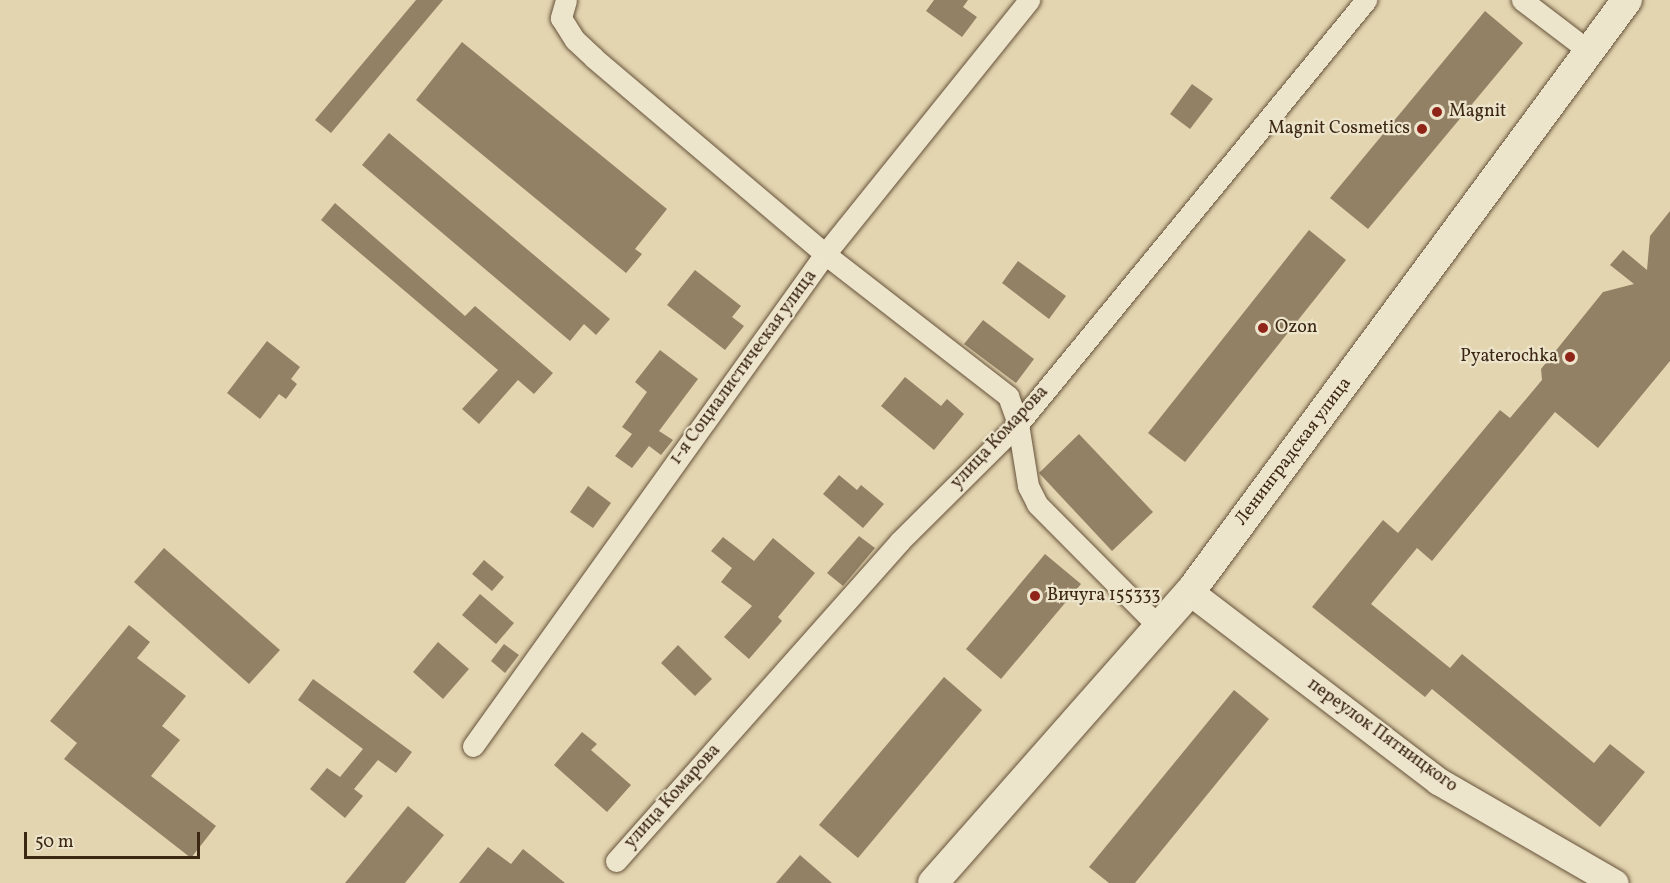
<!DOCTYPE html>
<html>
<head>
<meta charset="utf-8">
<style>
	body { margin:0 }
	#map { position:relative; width:1670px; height:883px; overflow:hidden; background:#e3d5b0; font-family:Vollkorn,serif }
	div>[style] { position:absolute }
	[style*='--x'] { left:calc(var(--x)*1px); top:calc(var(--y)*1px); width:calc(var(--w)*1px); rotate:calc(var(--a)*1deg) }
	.building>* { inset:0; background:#938165 }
	.roads { filter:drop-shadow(0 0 2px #66523a) drop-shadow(0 0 2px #66523a) }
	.minor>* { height:21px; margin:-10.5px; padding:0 10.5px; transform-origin:10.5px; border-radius:10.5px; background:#ede4cc }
	.tertiary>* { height:27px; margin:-13.5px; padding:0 13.5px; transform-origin:13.5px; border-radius:13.5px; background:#ede4cc }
	.secondary>* { height:30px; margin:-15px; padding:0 15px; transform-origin:15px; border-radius:15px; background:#ede4cc }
	.dots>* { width:16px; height:16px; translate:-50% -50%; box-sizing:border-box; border:3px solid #ede4cc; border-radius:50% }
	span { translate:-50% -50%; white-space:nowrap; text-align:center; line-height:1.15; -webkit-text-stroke:4.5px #ede4cc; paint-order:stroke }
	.poi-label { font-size:18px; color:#3c2713 }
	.left { translate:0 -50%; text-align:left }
	.right { translate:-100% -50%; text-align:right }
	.street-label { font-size:18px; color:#3c2713 }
	.scale { position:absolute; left:24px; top:832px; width:176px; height:27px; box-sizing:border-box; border:3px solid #3c2713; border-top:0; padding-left:8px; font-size:18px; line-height:21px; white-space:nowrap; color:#3c2713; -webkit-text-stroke:4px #ede4cc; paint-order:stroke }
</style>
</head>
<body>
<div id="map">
	<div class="building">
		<i style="clip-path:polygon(416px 0,443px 0,331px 133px,315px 120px)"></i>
		<i style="clip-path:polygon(934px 0,968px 0,963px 7px,977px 17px,962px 37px,926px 11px)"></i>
		<i style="clip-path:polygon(1485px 11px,1523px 43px,1368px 229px,1330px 198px)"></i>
		<i style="clip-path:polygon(462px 42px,667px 209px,635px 249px,642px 254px,626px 273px,416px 100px)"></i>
		<i style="clip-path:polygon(1192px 84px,1213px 99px,1190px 129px,1170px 114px)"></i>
		<i style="clip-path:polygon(389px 133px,610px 319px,596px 335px,584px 324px,570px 341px,362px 165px)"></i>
		<i style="clip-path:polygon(335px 203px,465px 316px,475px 306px,553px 373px,534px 394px,518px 380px,479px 424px,462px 409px,498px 370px,321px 220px)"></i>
		<i style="clip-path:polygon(1670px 211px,1670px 361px,1598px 448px,1555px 412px,1432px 561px,1417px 548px,1371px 604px,1450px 668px,1462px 654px,1594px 763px,1610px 744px,1645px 772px,1600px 827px,1432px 689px,1425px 697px,1312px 607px,1383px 520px,1398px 533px,1500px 410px,1510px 418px,1542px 380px,1541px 369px,1603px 292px,1634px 284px,1610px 265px,1623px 250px,1647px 270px,1650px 236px)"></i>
		<i style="clip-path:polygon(1309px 230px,1346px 260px,1185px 462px,1148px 433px)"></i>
		<i style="clip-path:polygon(1018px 261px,1066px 296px,1049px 319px,1002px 283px)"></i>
		<i style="clip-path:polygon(695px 270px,741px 306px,732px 317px,744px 326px,725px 350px,667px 305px)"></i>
		<i style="clip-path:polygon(983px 320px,1034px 359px,1016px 383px,964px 344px)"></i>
		<i style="clip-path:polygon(267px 341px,300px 367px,291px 379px,297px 384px,286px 399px,279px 394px,260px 419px,227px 393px)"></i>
		<i style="clip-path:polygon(660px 350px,698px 379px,659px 431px,673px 440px,661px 455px,649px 446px,632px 468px,615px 456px,632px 434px,622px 427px,647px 392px,635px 382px)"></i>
		<i style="clip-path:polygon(905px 377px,941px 406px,947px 399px,964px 414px,934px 450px,881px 406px)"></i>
		<i style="clip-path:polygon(1079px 434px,1153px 512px,1112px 551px,1039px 473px)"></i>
		<i style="clip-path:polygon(839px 475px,857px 490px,861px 485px,884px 504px,863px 528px,823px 494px)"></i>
		<i style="clip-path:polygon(588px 486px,611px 503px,593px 528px,570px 512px)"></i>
		<i style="clip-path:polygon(859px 536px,875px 548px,843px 586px,827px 573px)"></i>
		<i style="clip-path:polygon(723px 537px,754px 561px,773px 538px,815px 573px,778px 617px,782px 621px,749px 659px,724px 637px,752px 606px,721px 582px,732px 568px,711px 551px)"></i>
		<i style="clip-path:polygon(164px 548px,280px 650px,249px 684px,134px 582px)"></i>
		<i style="clip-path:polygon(1045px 554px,1081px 584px,1001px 679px,966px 649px)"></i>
		<i style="clip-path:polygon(484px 560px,504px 577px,492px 591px,472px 574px)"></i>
		<i style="clip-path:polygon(480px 594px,514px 623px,496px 644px,462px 615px)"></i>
		<i style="clip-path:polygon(129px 625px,150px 642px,137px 658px,186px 696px,162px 726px,180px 740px,151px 776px,216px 826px,191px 858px,64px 759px,77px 743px,50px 721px)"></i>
		<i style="clip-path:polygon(438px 642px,469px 669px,443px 699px,413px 672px)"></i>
		<i style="clip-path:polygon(504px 644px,519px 655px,505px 673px,491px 661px)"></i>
		<i style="clip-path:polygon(678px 645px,712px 679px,695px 696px,661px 663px)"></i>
		<i style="clip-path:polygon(944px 677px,982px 710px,858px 858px,819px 825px)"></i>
		<i style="clip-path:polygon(313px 679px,412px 752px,396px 773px,378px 760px,354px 789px,363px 796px,345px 818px,310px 789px,327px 768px,340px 777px,363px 749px,298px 700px)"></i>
		<i style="clip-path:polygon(1234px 690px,1269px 719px,1135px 883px,1109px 883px,1089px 867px)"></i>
		<i style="clip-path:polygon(582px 732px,597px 744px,591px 750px,631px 785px,607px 812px,554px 765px)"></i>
		<i style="clip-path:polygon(408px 806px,444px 835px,405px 883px,345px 883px)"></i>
		<i style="clip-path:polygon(488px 847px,511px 864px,523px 849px,565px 883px,459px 883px)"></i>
		<i style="clip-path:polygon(800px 855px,832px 883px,776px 883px)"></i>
	</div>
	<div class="roads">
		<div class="minor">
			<i style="--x:566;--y:0;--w:19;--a:106"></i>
			<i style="--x:561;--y:18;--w:26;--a:58"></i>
			<i style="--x:575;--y:40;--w:26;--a:43"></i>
			<i style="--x:594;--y:58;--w:303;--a:40.3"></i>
			<i style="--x:825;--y:254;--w:232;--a:37.8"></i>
			<i style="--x:1008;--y:396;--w:30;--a:70"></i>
			<i style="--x:1018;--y:424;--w:63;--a:80.8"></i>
			<i style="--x:1028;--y:486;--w:20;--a:63"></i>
			<i style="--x:1037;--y:504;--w:172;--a:45.2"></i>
			<i style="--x:1522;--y:0;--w:84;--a:37.3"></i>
			<i style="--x:473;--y:746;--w:605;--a:-54.42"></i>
			<i style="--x:825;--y:254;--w:326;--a:-51.2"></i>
			<i style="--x:616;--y:861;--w:428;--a:-48.4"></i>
			<i style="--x:900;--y:541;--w:166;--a:-44.8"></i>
			<i style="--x:1018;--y:424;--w:549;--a:-50.62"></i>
		</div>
		<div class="tertiary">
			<i style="--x:1190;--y:592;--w:312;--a:37.3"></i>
			<i style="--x:1438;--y:781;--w:204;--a:30"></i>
		</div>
		<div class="secondary">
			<i style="--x:933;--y:883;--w:388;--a:-48.6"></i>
			<i style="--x:1190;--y:592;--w:736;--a:-53.57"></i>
		</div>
	</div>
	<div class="dots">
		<i style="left:1437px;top:112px;background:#8f2418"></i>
		<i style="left:1422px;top:129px;background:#8f2418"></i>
		<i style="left:1263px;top:328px;background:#8f2418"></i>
		<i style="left:1570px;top:357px;background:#8f2418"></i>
		<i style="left:1035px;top:596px;background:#8f2418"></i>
	</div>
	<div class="poi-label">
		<span class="left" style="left:1449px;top:112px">Magnit</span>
		<span class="right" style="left:1410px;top:129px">Magnit Cosmetics</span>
		<span class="left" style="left:1275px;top:328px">Ozon</span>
		<span class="right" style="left:1558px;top:357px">Pyaterochka</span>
		<span class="left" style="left:1047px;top:596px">Вичуга 155333</span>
	</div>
	<div class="street-label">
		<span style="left:744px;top:368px;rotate:-54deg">1-я Социалистическая улица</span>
		<span style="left:1000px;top:438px;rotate:-47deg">улица Комарова</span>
		<span style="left:1294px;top:452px;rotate:-53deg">Ленинградская улица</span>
		<span style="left:1382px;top:736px;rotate:36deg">переулок Пятницкого</span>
		<span style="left:673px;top:797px;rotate:-48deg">улица Комарова</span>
	</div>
	<div class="scale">50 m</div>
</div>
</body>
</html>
